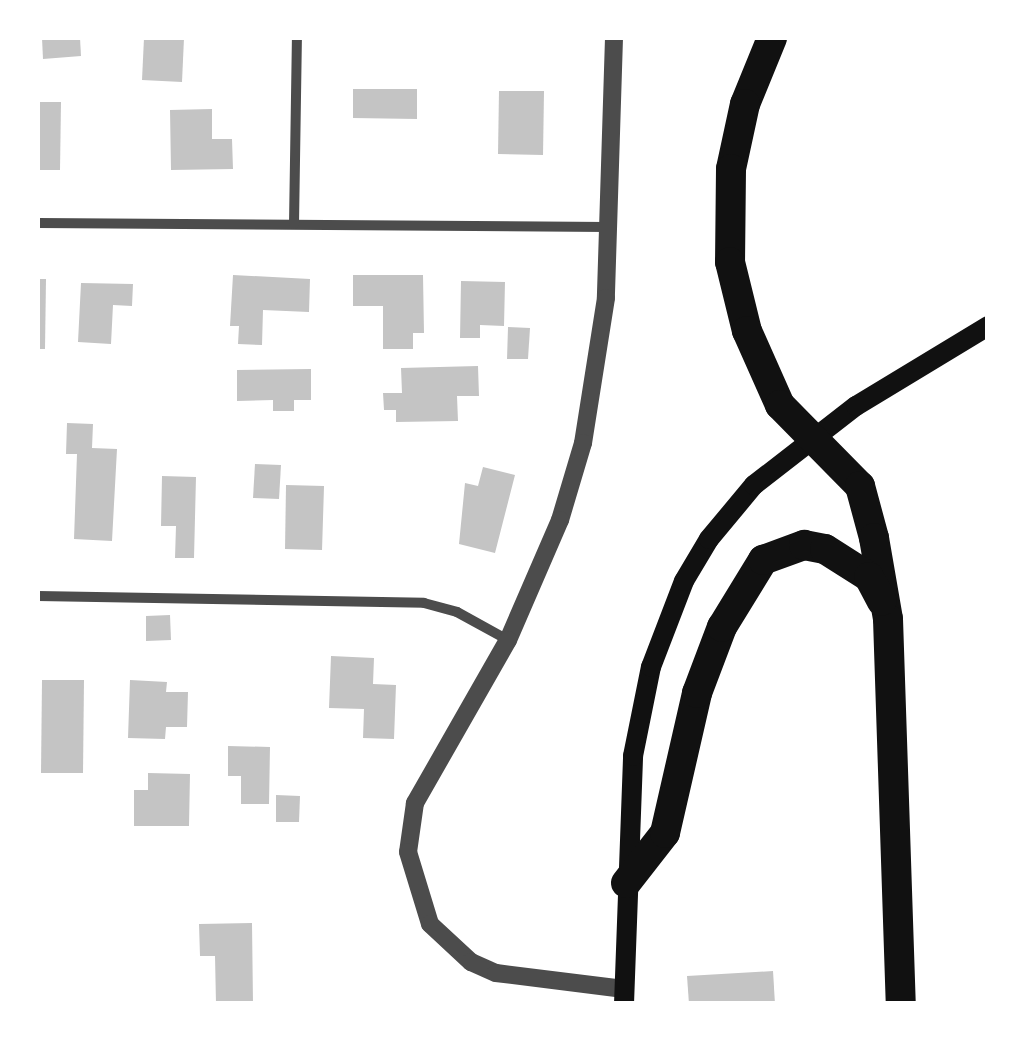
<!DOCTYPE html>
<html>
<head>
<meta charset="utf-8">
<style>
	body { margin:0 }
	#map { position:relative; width:1025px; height:1041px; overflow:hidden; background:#fff; font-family:Georgia,serif }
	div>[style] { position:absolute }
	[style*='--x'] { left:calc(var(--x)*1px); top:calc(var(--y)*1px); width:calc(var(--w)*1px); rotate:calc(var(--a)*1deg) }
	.building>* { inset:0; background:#c4c4c4 }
	.minor>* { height:10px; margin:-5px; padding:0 5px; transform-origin:5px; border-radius:5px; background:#4c4c4c }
	.tertiary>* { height:18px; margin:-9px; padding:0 9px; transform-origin:9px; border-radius:9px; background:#4c4c4c }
	.secondary>* { height:20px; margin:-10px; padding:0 10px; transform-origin:10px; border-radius:10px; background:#111 }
	.motorway>* { height:30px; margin:-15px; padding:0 15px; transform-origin:15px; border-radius:15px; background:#111 }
	span { translate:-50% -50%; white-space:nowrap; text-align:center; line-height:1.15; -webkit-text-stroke:9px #fff; paint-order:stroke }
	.frame { position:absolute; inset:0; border:40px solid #fff; pointer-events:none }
</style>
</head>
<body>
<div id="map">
	<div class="building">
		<i style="clip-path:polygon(42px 38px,80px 38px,81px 56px,43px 59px)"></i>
		<i style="clip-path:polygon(144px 38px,184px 38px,182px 82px,142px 80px)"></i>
		<i style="clip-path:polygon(353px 89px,417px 89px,417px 119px,353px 118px)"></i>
		<i style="clip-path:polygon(499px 91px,544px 91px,543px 155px,498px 154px)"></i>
		<i style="clip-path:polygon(38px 102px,61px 102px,60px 170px,38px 170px)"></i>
		<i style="clip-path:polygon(212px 109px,212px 139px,232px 139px,233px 169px,171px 170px,170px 110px)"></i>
		<i style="clip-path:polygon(233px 275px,310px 279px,309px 312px,263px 310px,262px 345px,238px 344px,239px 326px,230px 326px)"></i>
		<i style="clip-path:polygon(353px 275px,423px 275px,424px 333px,413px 333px,413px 349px,383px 349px,383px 306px,353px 306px)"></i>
		<i style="clip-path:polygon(38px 279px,46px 279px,45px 349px,38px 349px)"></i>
		<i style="clip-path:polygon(461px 281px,505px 282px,504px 326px,480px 325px,480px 338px,460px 338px)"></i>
		<i style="clip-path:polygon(81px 283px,133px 284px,132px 306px,113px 305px,111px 344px,78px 342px)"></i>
		<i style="clip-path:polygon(508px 327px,530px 328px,528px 359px,507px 359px)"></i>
		<i style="clip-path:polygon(478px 366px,479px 396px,457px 396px,458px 421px,396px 422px,396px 410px,384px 410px,383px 393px,402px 393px,401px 368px)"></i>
		<i style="clip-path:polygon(311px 369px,311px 400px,294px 400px,294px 411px,273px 411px,273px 400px,237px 401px,237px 370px)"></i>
		<i style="clip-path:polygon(67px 423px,93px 424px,92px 448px,117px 449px,112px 541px,74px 539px,77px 454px,66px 454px)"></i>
		<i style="clip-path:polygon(255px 464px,281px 465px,279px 499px,253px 498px)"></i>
		<i style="clip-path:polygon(483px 467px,515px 475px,495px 553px,459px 544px,465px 483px,478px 486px)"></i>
		<i style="clip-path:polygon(162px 476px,196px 477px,194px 558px,175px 558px,176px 526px,161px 526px)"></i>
		<i style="clip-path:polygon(286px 485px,324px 486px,322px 550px,285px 549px)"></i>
		<i style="clip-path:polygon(170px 615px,171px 640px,146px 641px,146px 616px)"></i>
		<i style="clip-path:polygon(331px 656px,374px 658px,373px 684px,396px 685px,394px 739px,363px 738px,364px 709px,329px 708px)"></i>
		<i style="clip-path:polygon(42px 680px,84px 680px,83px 773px,41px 773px)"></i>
		<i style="clip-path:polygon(130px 680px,167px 682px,166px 692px,188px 692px,187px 727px,166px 727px,165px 739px,128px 738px)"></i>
		<i style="clip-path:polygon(228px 746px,270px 747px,269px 804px,241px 804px,241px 776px,228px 776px)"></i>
		<i style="clip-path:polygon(148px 773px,190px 774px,189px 826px,134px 826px,134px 790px,148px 790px)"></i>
		<i style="clip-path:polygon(276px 795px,300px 796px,299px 822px,276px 822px)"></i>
		<i style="clip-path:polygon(252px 923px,253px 1004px,216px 1004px,215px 956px,200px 956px,199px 924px)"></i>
		<i style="clip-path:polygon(773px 971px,775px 1004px,689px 1004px,687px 976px)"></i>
	</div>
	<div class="minor">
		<i style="--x:38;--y:223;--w:569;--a:0.4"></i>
		<i style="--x:294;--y:224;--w:186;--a:-89.1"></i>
		<i style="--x:38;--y:596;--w:386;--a:1"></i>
		<i style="--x:424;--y:603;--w:34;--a:15"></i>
		<i style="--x:457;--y:612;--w:58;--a:28.8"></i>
	</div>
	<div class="tertiary">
		<i style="--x:614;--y:38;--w:260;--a:91.8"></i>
		<i style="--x:606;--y:298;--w:147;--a:99"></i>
		<i style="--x:583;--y:443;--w:80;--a:106.6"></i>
		<i style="--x:560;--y:520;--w:131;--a:113.4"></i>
		<i style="--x:508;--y:640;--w:188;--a:119.7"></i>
		<i style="--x:415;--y:803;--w:49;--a:98.1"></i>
		<i style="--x:408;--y:852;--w:75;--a:73"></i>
		<i style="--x:430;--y:924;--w:56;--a:42.8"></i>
		<i style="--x:471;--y:962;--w:27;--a:24"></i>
		<i style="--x:496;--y:973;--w:129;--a:7.1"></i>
	</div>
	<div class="secondary">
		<i style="--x:624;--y:1004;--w:248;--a:-87.9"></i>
		<i style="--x:633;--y:756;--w:91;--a:-78.6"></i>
		<i style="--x:651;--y:667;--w:92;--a:-69"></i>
		<i style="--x:684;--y:581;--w:49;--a:-59.2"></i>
		<i style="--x:709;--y:539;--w:70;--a:-50.2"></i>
		<i style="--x:754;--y:485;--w:129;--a:-37.8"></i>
		<i style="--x:856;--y:406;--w:154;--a:-31.2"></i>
	</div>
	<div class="motorway">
		<i style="--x:772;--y:38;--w:71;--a:112.2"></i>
		<i style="--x:745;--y:104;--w:66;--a:102.2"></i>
		<i style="--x:731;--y:169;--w:93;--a:90.6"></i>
		<i style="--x:730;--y:262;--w:71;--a:76.2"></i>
		<i style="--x:747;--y:331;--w:81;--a:66"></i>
		<i style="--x:780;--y:405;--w:114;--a:45.4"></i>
		<i style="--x:860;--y:486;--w:54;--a:74.9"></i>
		<i style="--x:874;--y:538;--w:82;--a:80.2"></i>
		<i style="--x:888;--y:619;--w:385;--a:88.1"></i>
		<i style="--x:626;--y:883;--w:63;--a:-52"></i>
		<i style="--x:665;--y:833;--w:144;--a:-77.1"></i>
		<i style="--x:697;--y:693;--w:71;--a:-69.3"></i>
		<i style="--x:722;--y:627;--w:79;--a:-58.5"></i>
		<i style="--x:763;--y:560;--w:44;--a:-20.1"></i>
		<i style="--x:804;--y:545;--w:21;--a:11"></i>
		<i style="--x:825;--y:549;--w:52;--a:32.5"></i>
		<i style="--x:869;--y:577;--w:27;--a:62"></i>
	</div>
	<div class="frame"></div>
</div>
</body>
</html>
